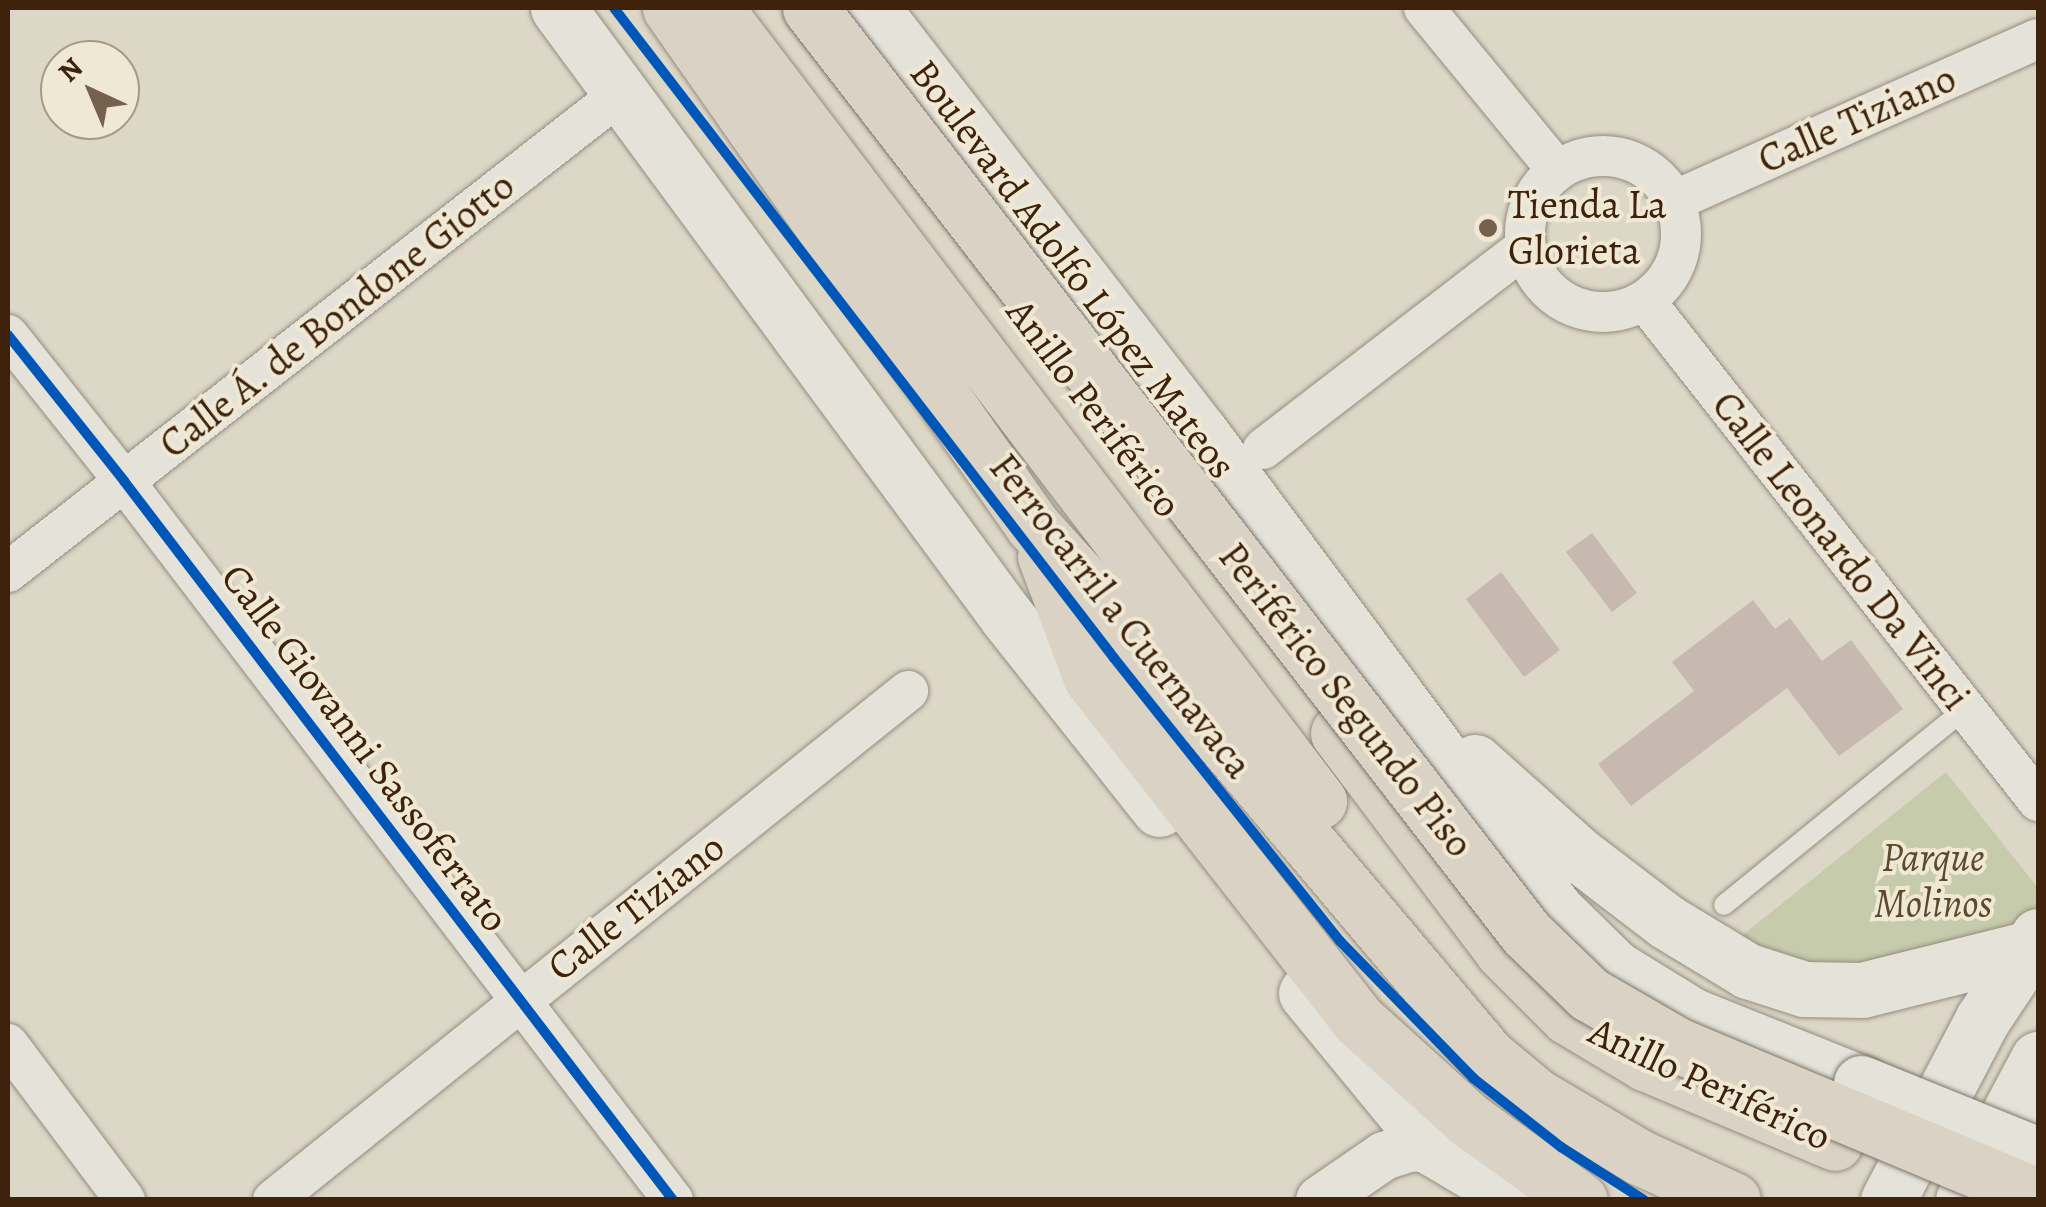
<!DOCTYPE html>
<html>
<head>
<meta charset="utf-8">
<style>
	body { margin:0 }
	#map { position:relative; width:2046px; height:1207px; overflow:hidden; background:#ddd7c7; font-family:Alegreya,serif }
	div>[style] { position:absolute }
	[style*='--x'] { left:calc(var(--x)*1px); top:calc(var(--y)*1px); width:calc(var(--w)*1px); rotate:calc(var(--a)*1deg) }
	.green>* { inset:0; background:#c5cbab }
	.building>* { inset:0; background:#c8b9b0 }
	.roads { filter:drop-shadow(0 0 2px #948d81) drop-shadow(0 0 2px #948d81) }
	.service>* { height:20px; margin:-10px; padding:0 10px; transform-origin:10px; border-radius:10px; background:#e5e2da }
	.minor>* { height:40px; margin:-20px; padding:0 20px; transform-origin:20px; border-radius:20px; background:#e5e2da }
	.minor>.ring { margin:-20px; padding:0; box-sizing:content-box; background:none; border:40px solid #e5e2da; border-radius:50% }
	.tertiary>* { height:48px; margin:-24px; padding:0 24px; transform-origin:24px; border-radius:24px; background:#e5e2da }
	.secondary>* { height:55px; margin:-27.5px; padding:0 27.5px; transform-origin:27.5px; border-radius:27.5px; background:#e5e2da }
	.motorway>* { height:55px; margin:-27.5px; padding:0 27.5px; transform-origin:27.5px; border-radius:27.5px; background:#d9d2c5 }
	.bridges { filter:drop-shadow(0 0 2px #7c7569) drop-shadow(0 0 2px #7c7569) }
	.secondary-bridge>* { height:55px; margin:-27.5px; padding:0 27.5px; transform-origin:27.5px; border-radius:27.5px; background:#e5e2da }
	.motorway-bridge>* { height:55px; margin:-27.5px; padding:0 27.5px; transform-origin:27.5px; border-radius:27.5px; background:#d9d2c5 }
	.cycleway>* { height:10px; margin:-5px; padding:0 5px; transform-origin:5px; border-radius:5px; background:#0057b8 }
	.dots>* { width:28px; height:28px; translate:-50% -50%; box-sizing:border-box; border:5px solid #efe8d4; border-radius:50% }
	span { translate:-50% -50%; white-space:nowrap; text-align:center; line-height:1.15; -webkit-text-stroke:8px #efe8d4; paint-order:stroke }
	.street-label { font-size:40px; color:#3e220b }
	.poi-label { font-size:40px; color:#3e220b }
	.left { translate:0 -50%; text-align:left }
	.park-label { font-size:40px; color:#5b4a2d; font-style:italic }
	.frame { position:absolute; inset:0; border:10px solid #3e220b; pointer-events:none }
	.north { position:absolute; left:40px; top:40px; width:100px; height:100px; box-sizing:border-box; background:#efe8d4; border:2px solid #a89984; border-radius:50%; rotate:316deg; font-size:28px; font-weight:700; line-height:40px; text-align:center; color:#3e220b }
	.north::after { content:''; display:block; margin:auto; width:35px; height:45px; background:#76614d; clip-path:polygon(50% 0,100% 100%,50% 72%,0 100%) }
</style>
</head>
<body>
<div id="map">
	<div class="green">
		<i style="clip-path:polygon(1946px 772px,2038px 888px,2038px 912px,2001px 944px,1861px 978px,1729px 946px)"></i>
	</div>
	<div class="building">
		<i style="clip-path:polygon(1592px 533px,1637px 593px,1612px 612px,1566px 552px)"></i>
		<i style="clip-path:polygon(1501px 572px,1560px 650px,1524px 677px,1466px 599px)"></i>
		<i style="clip-path:polygon(1753px 600px,1775px 629px,1790px 618px,1822px 661px,1851px 640px,1903px 709px,1839px 756px,1787px 688px,1631px 806px,1598px 764px,1694px 691px,1672px 662px)"></i>
	</div>
	<div class="roads">
		<div class="service">
			<i style="--x:1724;--y:905;--w:309;--a:-39.1"></i>
		</div>
		<div class="minor">
			<i style="--x:1424;--y:8;--w:210;--a:50.6"></i>
			<i class="ring" style="left:1525px;top:156px;width:116px;height:116px"></i>
			<i style="--x:1676;--y:200;--w:396;--a:-24"></i>
			<i style="--x:1645;--y:301;--w:636;--a:51.83"></i>
			<i style="--x:8;--y:335;--w:186;--a:51.5"></i>
			<i style="--x:124;--y:481;--w:905;--a:52.64"></i>
			<i style="--x:1263;--y:449;--w:331;--a:-37.6"></i>
			<i style="--x:8;--y:572;--w:775;--a:-37.98"></i>
			<i style="--x:8;--y:1044;--w:195;--a:53.1"></i>
			<i style="--x:273;--y:1200;--w:814;--a:-38.71"></i>
		</div>
		<div class="tertiary">
			<i style="--x:1320;--y:1200;--w:78;--a:-34.5"></i>
			<i style="--x:1384;--y:1156;--w:28;--a:-18"></i>
			<i style="--x:1411;--y:1147;--w:23;--a:5"></i>
		</div>
		<div class="secondary">
			<i style="--x:558;--y:8;--w:757;--a:53.6"></i>
			<i style="--x:1007;--y:617;--w:245;--a:51.6"></i>
			<i style="--x:872;--y:8;--w:536;--a:52.28"></i>
			<i style="--x:1200;--y:432;--w:596;--a:53.32"></i>
			<i style="--x:1556;--y:910;--w:83;--a:44.5"></i>
			<i style="--x:1615;--y:968;--w:89;--a:31.7"></i>
			<i style="--x:1691;--y:1015;--w:183;--a:21.8"></i>
			<i style="--x:1475;--y:762;--w:138;--a:41.8"></i>
			<i style="--x:1578;--y:854;--w:112;--a:37.4"></i>
			<i style="--x:1667;--y:922;--w:95;--a:31.2"></i>
			<i style="--x:1748;--y:971;--w:59;--a:17.8"></i>
			<i style="--x:1804;--y:989;--w:58;--a:1"></i>
			<i style="--x:1862;--y:990;--w:170;--a:-14"></i>
			<i style="--x:1306;--y:993;--w:202;--a:50.6"></i>
			<i style="--x:1434;--y:1149;--w:100;--a:30.7"></i>
			<i style="--x:1888;--y:1200;--w:203;--a:-62.4"></i>
			<i style="--x:1982;--y:1020;--w:101;--a:-56.3"></i>
			<i style="--x:1963;--y:1200;--w:160;--a:-62"></i>
		</div>
		<div class="motorway">
			<i style="--x:670;--y:8;--w:633;--a:54.98"></i>
			<i style="--x:1033;--y:526;--w:174;--a:47.8"></i>
			<i style="--x:1150;--y:655;--w:524;--a:49.87"></i>
			<i style="--x:1488;--y:1056;--w:62;--a:39.8"></i>
			<i style="--x:1536;--y:1096;--w:122;--a:30.6"></i>
			<i style="--x:1641;--y:1158;--w:101;--a:24.5"></i>
			<i style="--x:715;--y:8;--w:997;--a:52.7"></i>
			<i style="--x:1045;--y:556;--w:130;--a:69.3"></i>
			<i style="--x:1091;--y:678;--w:432;--a:52"></i>
			<i style="--x:1357;--y:1019;--w:152;--a:42.1"></i>
			<i style="--x:1470;--y:1121;--w:135;--a:35.7"></i>
			<i style="--x:1338;--y:733;--w:273;--a:53"></i>
			<i style="--x:1502;--y:951;--w:93;--a:45"></i>
			<i style="--x:1568;--y:1017;--w:90;--a:30.9"></i>
			<i style="--x:1645;--y:1063;--w:206;--a:22.8"></i>
		</div>
	</div>
	<div class="bridges">
		<div class="secondary-bridge">
			<i style="--x:1861;--y:1083;--w:191;--a:22.1"></i>
		</div>
		<div class="motorway-bridge">
			<i style="--x:810;--y:8;--w:1170;--a:52.26"></i>
			<i style="--x:1526;--y:933;--w:88;--a:44.1"></i>
			<i style="--x:1589;--y:994;--w:102;--a:30.1"></i>
			<i style="--x:1677;--y:1045;--w:391;--a:22.7"></i>
		</div>
	</div>
	<div class="cycleway">
		<i style="--x:614;--y:8;--w:820;--a:52.43"></i>
		<i style="--x:1114;--y:658;--w:362;--a:51.4"></i>
		<i style="--x:1340;--y:941;--w:191;--a:45.8"></i>
		<i style="--x:1473;--y:1078;--w:112;--a:38.1"></i>
		<i style="--x:1561;--y:1147;--w:98;--a:32.6"></i>
		<i style="--x:8;--y:335;--w:186;--a:51.5"></i>
		<i style="--x:124;--y:481;--w:905;--a:52.64"></i>
	</div>
	<div class="dots">
		<i style="left:1488px;top:228px;background:#76614d"></i>
	</div>
	<div class="street-label">
		<span style="left:1857px;top:119px;rotate:-24deg">Calle Tiziano</span>
		<span style="left:1073px;top:269px;rotate:53deg">Boulevard Adolfo López Mateos</span>
		<span style="left:337px;top:315px;rotate:-38deg">Calle Á. de Bondone Giotto</span>
		<span style="left:1094px;top:408px;rotate:53deg">Anillo Periférico</span>
		<span style="left:1841px;top:551px;rotate:52deg">Calle Leonardo Da Vinci</span>
		<span style="left:1121px;top:616px;rotate:52deg">Ferrocarril a Cuernavaca</span>
		<span style="left:1346px;top:700px;rotate:52deg">Periférico Segundo Piso</span>
		<span style="left:365px;top:748px;rotate:53deg">Calle Giovanni Sassoferrato</span>
		<span style="left:636px;top:907px;rotate:-38deg">Calle Tiziano</span>
		<span style="left:1710px;top:1084px;rotate:25deg">Anillo Periférico</span>
	</div>
	<div class="poi-label">
		<span class="left" style="left:1508px;top:228px">Tienda La<br>Glorieta</span>
	</div>
	<div class="park-label">
		<span style="left:1933px;top:881px">Parque<br>Molinos</span>
	</div>
	<div class="frame"></div>
	<div class="north">N</div>
</div>
</body>
</html>
